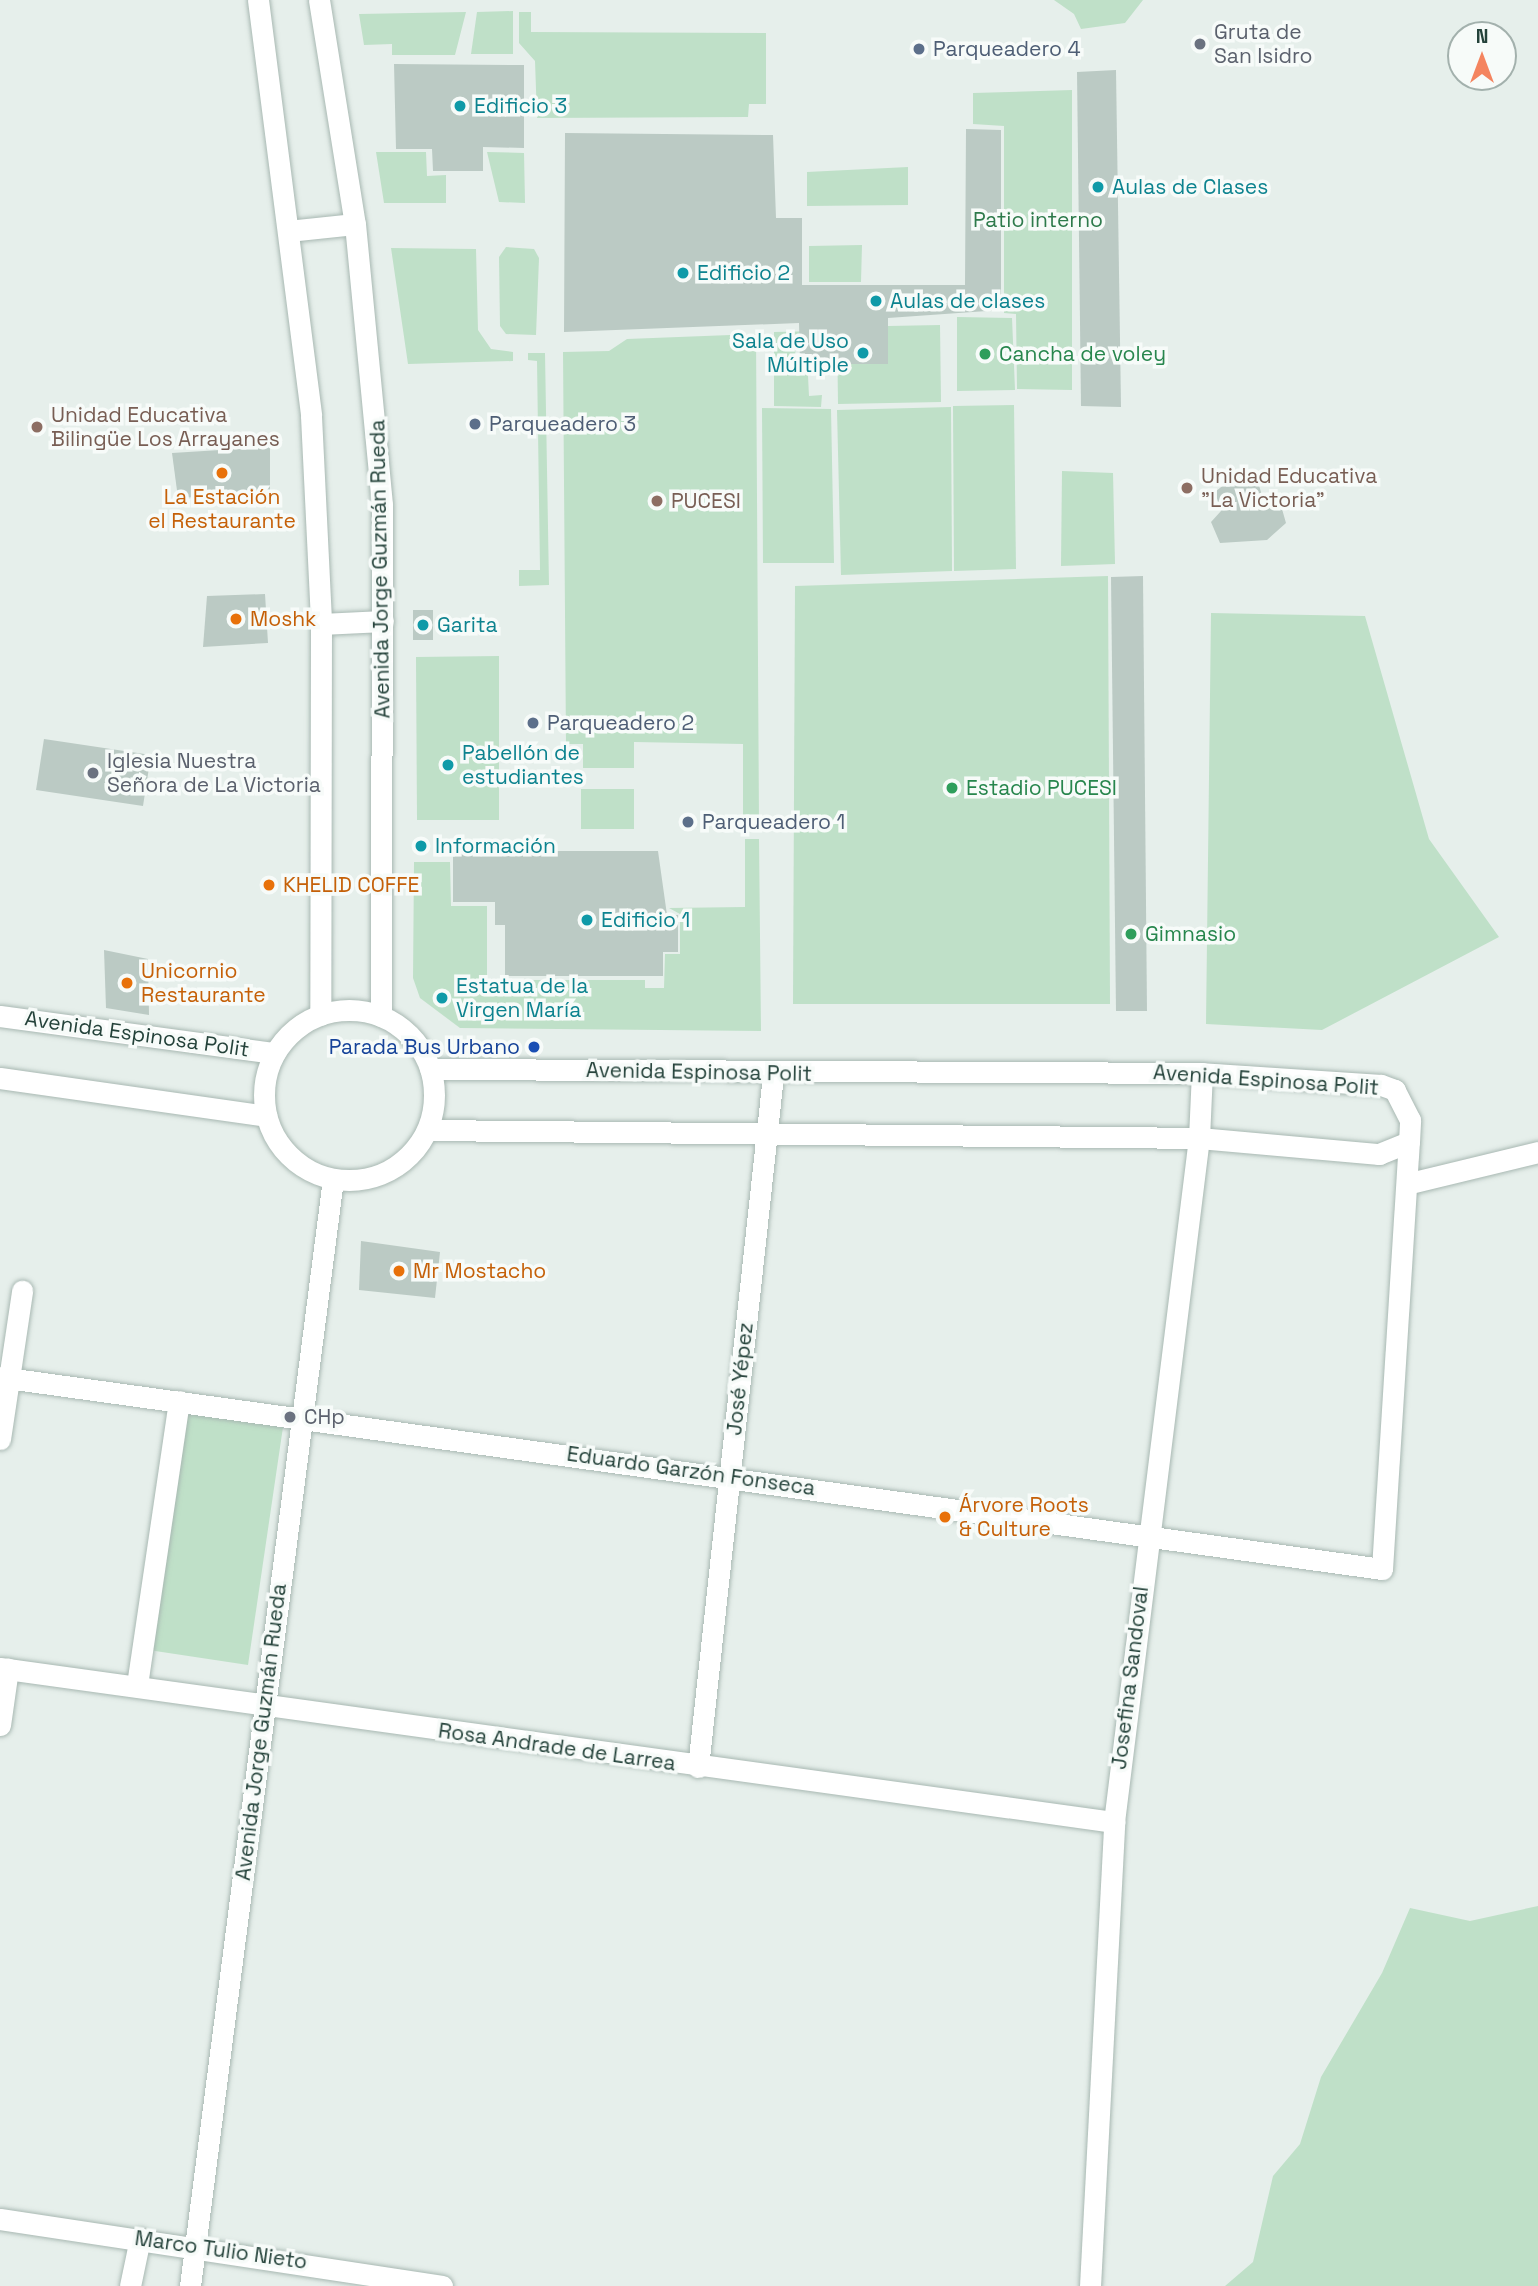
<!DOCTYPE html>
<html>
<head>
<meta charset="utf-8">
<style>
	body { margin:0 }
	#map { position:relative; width:1538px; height:2286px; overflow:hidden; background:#e6efeb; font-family:"Space Grotesk",sans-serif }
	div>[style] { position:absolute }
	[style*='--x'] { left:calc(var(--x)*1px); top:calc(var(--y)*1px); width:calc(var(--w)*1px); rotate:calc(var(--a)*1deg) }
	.green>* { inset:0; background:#bfe0c8 }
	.building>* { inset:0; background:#bbcac4 }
	.roads { filter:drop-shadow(0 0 2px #a8b8b2) drop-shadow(0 0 2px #a8b8b2) }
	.minor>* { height:21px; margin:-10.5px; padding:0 10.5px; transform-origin:10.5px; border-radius:10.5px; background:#fff }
	.tertiary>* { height:21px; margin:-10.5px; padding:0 10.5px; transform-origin:10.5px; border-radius:10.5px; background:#fff }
	.tertiary>.ring { margin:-10.5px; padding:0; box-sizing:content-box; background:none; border:21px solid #fff; border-radius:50% }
	.dots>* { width:19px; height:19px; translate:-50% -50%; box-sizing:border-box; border:4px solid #f7fbf9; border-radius:50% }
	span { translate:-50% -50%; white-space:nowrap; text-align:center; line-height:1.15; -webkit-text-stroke:7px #f7fbf9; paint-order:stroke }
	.worship-label { font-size:21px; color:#5b616d }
	.left { translate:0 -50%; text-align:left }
	.service-label { font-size:21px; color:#4e5e75 }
	.culture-label { font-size:21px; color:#0d838f }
	.right { translate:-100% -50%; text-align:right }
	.park-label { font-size:21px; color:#2d7a4b }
	.leisure-label { font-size:21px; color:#27864d }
	.education-label { font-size:21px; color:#785e54 }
	.food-label { font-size:21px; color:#c56008 }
	.street-label { font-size:21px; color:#24423a }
	.transit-label { font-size:21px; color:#164399 }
	.north { position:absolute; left:1447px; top:21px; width:70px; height:70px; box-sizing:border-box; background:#f7fbf9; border:2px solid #a3b1ad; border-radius:50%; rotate:0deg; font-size:19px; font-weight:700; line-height:28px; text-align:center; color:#24423a }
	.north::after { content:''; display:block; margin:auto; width:24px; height:32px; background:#f4845f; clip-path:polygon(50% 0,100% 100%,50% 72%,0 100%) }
</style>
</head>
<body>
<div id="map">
	<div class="green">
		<i style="clip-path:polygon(1054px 0,1143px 0,1125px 23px,1081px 29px,1074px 14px)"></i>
		<i style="clip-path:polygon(513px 11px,513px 54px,471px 54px,477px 12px)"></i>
		<i style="clip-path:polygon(466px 12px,455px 55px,392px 55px,392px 44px,364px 45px,359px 14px)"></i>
		<i style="clip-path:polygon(519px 12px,531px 12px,531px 32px,766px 33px,766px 104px,749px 104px,748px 117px,537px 118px,535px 61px,519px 43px)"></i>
		<i style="clip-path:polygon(1072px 90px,1072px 390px,1017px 389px,1016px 314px,1004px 313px,1004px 126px,973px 124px,973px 93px)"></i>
		<i style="clip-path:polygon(376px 152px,426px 152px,427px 176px,446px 175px,446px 203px,384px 203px)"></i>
		<i style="clip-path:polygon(487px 152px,524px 153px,525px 203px,499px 202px)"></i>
		<i style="clip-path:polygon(908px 167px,908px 205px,807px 206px,807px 172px)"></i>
		<i style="clip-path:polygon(862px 245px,861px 282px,809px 282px,809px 246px)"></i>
		<i style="clip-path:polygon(506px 247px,534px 249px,539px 258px,536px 335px,506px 334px,500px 326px,499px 257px)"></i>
		<i style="clip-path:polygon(391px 248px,476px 249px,478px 330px,491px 349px,513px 352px,513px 361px,408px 364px)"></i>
		<i style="clip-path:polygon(957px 317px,1012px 318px,1015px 390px,957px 391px)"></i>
		<i style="clip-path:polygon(940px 325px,941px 402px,838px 404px,837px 327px)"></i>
		<i style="clip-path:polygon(821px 331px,821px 343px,796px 343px,795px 357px,774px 358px,774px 332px)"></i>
		<i style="clip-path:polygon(756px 334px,759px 822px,743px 822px,743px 744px,634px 742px,634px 768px,583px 768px,583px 744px,566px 744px,563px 352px,609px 351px,627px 339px)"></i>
		<i style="clip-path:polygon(528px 353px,545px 353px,549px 585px,519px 586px,519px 570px,540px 570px,537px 361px,528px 360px)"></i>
		<i style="clip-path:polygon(796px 370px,808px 376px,809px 396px,822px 395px,821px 407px,774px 406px,774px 371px)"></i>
		<i style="clip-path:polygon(1014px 405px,1016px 569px,954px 571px,953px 406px)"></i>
		<i style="clip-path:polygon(951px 407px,952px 571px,841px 575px,837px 410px)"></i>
		<i style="clip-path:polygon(762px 408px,831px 409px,834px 563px,763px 563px)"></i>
		<i style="clip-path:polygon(1062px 471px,1113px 473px,1115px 564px,1061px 566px)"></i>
		<i style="clip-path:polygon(1108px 576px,1110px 1004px,793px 1004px,795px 586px)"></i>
		<i style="clip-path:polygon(1211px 613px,1365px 616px,1429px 839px,1499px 937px,1322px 1030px,1206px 1024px)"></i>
		<i style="clip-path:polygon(499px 656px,499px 820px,417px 820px,416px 657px)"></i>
		<i style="clip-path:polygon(581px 789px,634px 789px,634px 829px,581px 829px)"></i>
		<i style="clip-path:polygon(745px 839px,759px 839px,761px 1031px,460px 1028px,420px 998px,413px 978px,414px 862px,450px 862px,451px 906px,487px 906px,487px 980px,645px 980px,645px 988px,664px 988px,665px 954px,680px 954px,680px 914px,669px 908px,745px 907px)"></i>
		<i style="clip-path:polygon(178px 1412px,283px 1427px,248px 1665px,142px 1649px)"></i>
		<i style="clip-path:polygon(1538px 1906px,1538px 2286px,1225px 2286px,1253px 2262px,1273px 2176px,1300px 2144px,1321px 2077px,1382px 1973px,1410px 1908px,1470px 1921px)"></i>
	</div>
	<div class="building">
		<i style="clip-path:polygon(394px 64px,524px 65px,524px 148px,483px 147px,483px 171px,433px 171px,432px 149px,396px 149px)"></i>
		<i style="clip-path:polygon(1116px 70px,1121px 407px,1081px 406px,1077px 72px)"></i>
		<i style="clip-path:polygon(966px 129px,1001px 130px,1001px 310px,888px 318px,888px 364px,800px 364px,799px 323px,564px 332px,565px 133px,773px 135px,776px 218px,802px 218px,802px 285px,965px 285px)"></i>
		<i style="clip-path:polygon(270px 447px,270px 493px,178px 498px,172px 453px)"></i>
		<i style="clip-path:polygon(1236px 475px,1258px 482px,1263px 499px,1280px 502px,1286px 523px,1267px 540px,1220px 543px,1211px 522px,1221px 511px,1215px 492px)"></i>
		<i style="clip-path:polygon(1143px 576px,1147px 1011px,1116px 1011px,1111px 577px)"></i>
		<i style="clip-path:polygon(265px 594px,268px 643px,203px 647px,207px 596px)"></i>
		<i style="clip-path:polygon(413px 610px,433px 610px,433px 640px,413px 640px)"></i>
		<i style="clip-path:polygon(44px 739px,151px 755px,143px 806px,36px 790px)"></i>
		<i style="clip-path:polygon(453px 851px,658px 851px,667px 915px,678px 915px,678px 952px,663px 952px,663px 976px,505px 976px,505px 925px,495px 925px,495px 902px,453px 902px)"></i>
		<i style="clip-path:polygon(104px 950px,148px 959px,149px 1015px,106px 1008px)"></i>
		<i style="clip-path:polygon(361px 1241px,440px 1252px,435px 1298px,359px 1290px)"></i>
	</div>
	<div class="roads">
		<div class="minor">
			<i style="--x:258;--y:0;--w:419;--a:82.7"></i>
			<i style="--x:311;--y:416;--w:208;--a:87.2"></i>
			<i style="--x:321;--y:624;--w:391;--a:90.1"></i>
			<i style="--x:319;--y:0;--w:227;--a:80.9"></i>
			<i style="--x:355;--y:224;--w:282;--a:84.5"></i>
			<i style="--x:382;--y:505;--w:511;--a:90.11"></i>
			<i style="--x:288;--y:231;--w:67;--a:-6"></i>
			<i style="--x:321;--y:624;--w:62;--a:-2.8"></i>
			<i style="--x:1410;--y:1183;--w:132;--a:-13.6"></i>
			<i style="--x:0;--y:1377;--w:1395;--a:7.91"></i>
			<i style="--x:1382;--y:1569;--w:428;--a:-86.4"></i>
			<i style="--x:0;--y:1439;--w:150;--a:-81.5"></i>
			<i style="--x:0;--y:1668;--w:1125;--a:7.87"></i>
			<i style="--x:137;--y:1685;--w:287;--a:-81.6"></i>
			<i style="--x:0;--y:1725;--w:57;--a:-81.9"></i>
			<i style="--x:698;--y:1767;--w:696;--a:-83.81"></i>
			<i style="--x:0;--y:2219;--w:447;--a:8.6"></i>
			<i style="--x:130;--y:2286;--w:49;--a:-78.2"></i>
			<i style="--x:190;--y:2286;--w:1116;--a:-82.64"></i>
			<i style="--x:1090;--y:2286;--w:465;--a:-87"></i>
			<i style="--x:1114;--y:1822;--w:689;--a:-82.92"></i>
			<i style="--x:1199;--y:1138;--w:65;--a:-87.4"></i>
		</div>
		<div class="tertiary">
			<i class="ring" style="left:264px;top:1010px;width:149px;height:149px"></i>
			<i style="--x:0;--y:1016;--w:277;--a:7.7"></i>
			<i style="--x:0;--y:1078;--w:269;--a:8.1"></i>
			<i style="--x:427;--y:1130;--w:772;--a:0.59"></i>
			<i style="--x:1199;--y:1138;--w:181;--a:5.1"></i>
			<i style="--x:1379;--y:1154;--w:32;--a:-22"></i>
			<i style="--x:1409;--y:1142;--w:22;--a:-87"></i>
			<i style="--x:1410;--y:1120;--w:34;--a:-117"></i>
			<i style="--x:1395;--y:1090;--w:15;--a:-160"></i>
			<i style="--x:1381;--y:1085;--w:179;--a:-176.2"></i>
			<i style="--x:1202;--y:1073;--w:772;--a:-179.7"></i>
		</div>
	</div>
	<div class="dots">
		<i style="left:1200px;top:44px;background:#6b7280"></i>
		<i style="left:919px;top:49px;background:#5c6f8a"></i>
		<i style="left:460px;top:106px;background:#0f9aa8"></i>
		<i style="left:1098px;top:187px;background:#0f9aa8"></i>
		<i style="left:683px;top:273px;background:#0f9aa8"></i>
		<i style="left:876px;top:301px;background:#0f9aa8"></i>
		<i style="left:863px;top:353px;background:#0f9aa8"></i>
		<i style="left:985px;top:354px;background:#2e9e5b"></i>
		<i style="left:475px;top:424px;background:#5c6f8a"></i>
		<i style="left:37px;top:427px;background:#8d6e63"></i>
		<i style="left:222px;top:473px;background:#e8710a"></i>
		<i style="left:1187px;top:488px;background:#8d6e63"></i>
		<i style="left:657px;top:501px;background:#8d6e63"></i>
		<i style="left:236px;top:619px;background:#e8710a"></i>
		<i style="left:423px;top:625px;background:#0f9aa8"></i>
		<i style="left:533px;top:723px;background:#5c6f8a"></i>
		<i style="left:448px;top:765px;background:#0f9aa8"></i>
		<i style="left:93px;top:773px;background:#6b7280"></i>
		<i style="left:952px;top:788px;background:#2e9e5b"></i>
		<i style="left:688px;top:822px;background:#5c6f8a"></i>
		<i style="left:421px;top:846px;background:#0f9aa8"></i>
		<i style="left:269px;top:885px;background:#e8710a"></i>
		<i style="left:587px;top:920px;background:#0f9aa8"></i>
		<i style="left:1131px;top:934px;background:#2e9e5b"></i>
		<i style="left:127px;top:983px;background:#e8710a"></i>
		<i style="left:442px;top:998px;background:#0f9aa8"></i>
		<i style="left:534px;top:1047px;background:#1a4fb4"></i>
		<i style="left:399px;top:1271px;background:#e8710a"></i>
		<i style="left:290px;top:1417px;background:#6b7280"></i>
		<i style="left:945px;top:1517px;background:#e8710a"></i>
	</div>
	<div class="worship-label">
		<span class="left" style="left:1214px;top:44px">Gruta de<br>San Isidro</span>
		<span class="left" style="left:107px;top:773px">Iglesia Nuestra<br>Señora de La Victoria</span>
		<span class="left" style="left:304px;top:1417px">CHp</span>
	</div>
	<div class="service-label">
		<span class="left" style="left:933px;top:49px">Parqueadero 4</span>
		<span class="left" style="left:489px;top:424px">Parqueadero 3</span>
		<span class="left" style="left:547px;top:723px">Parqueadero 2</span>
		<span class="left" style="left:702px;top:822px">Parqueadero 1</span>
	</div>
	<div class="culture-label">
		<span class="left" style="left:474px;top:106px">Edificio 3</span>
		<span class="left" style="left:1112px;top:187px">Aulas de Clases</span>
		<span class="left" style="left:697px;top:273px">Edificio 2</span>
		<span class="left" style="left:890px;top:301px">Aulas de clases</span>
		<span class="right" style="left:849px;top:353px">Sala de Uso<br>Múltiple</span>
		<span class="left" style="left:437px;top:625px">Garita</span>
		<span class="left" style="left:462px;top:765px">Pabellón de<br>estudiantes</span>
		<span class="left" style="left:435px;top:846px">Información</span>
		<span class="left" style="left:601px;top:920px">Edificio 1</span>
		<span class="left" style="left:456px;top:998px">Estatua de la<br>Virgen María</span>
	</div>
	<div class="park-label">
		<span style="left:1038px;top:220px">Patio interno</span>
	</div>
	<div class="leisure-label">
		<span class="left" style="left:999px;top:354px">Cancha de voley</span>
		<span class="left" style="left:966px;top:788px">Estadio PUCESI</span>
		<span class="left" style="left:1145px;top:934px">Gimnasio</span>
	</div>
	<div class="education-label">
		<span class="left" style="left:51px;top:427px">Unidad Educativa<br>Bilingüe Los Arrayanes</span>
		<span class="left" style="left:1201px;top:488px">Unidad Educativa<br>"La Victoria"</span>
		<span class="left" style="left:671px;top:501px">PUCESI</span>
	</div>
	<div class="food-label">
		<span style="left:222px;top:509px">La Estación<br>el Restaurante</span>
		<span class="left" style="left:250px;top:619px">Moshk</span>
		<span class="left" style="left:283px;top:885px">KHELID COFFE</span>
		<span class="left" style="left:141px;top:983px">Unicornio<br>Restaurante</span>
		<span class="left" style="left:413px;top:1271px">Mr Mostacho</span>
		<span class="left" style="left:959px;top:1517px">Árvore Roots<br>&amp; Culture</span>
	</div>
	<div class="street-label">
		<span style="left:380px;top:569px;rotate:-91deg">Avenida Jorge Guzmán Rueda</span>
		<span style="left:137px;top:1034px;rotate:8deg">Avenida Espinosa Polit</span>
		<span style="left:699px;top:1072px;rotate:1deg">Avenida Espinosa Polit</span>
		<span style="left:1266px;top:1080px;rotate:4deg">Avenida Espinosa Polit</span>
		<span style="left:740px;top:1379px;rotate:-84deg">José Yépez</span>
		<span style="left:691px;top:1471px;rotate:8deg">Eduardo Garzón Fonseca</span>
		<span style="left:1130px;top:1678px;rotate:-83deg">Josefina Sandoval</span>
		<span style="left:261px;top:1732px;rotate:-83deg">Avenida Jorge Guzmán Rueda</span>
		<span style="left:557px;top:1747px;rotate:8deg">Rosa Andrade de Larrea</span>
		<span style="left:221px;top:2250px;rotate:8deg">Marco Tulio Nieto</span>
	</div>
	<div class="transit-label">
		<span class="right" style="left:520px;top:1047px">Parada Bus Urbano</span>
	</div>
	<div class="north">N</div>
</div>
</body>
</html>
